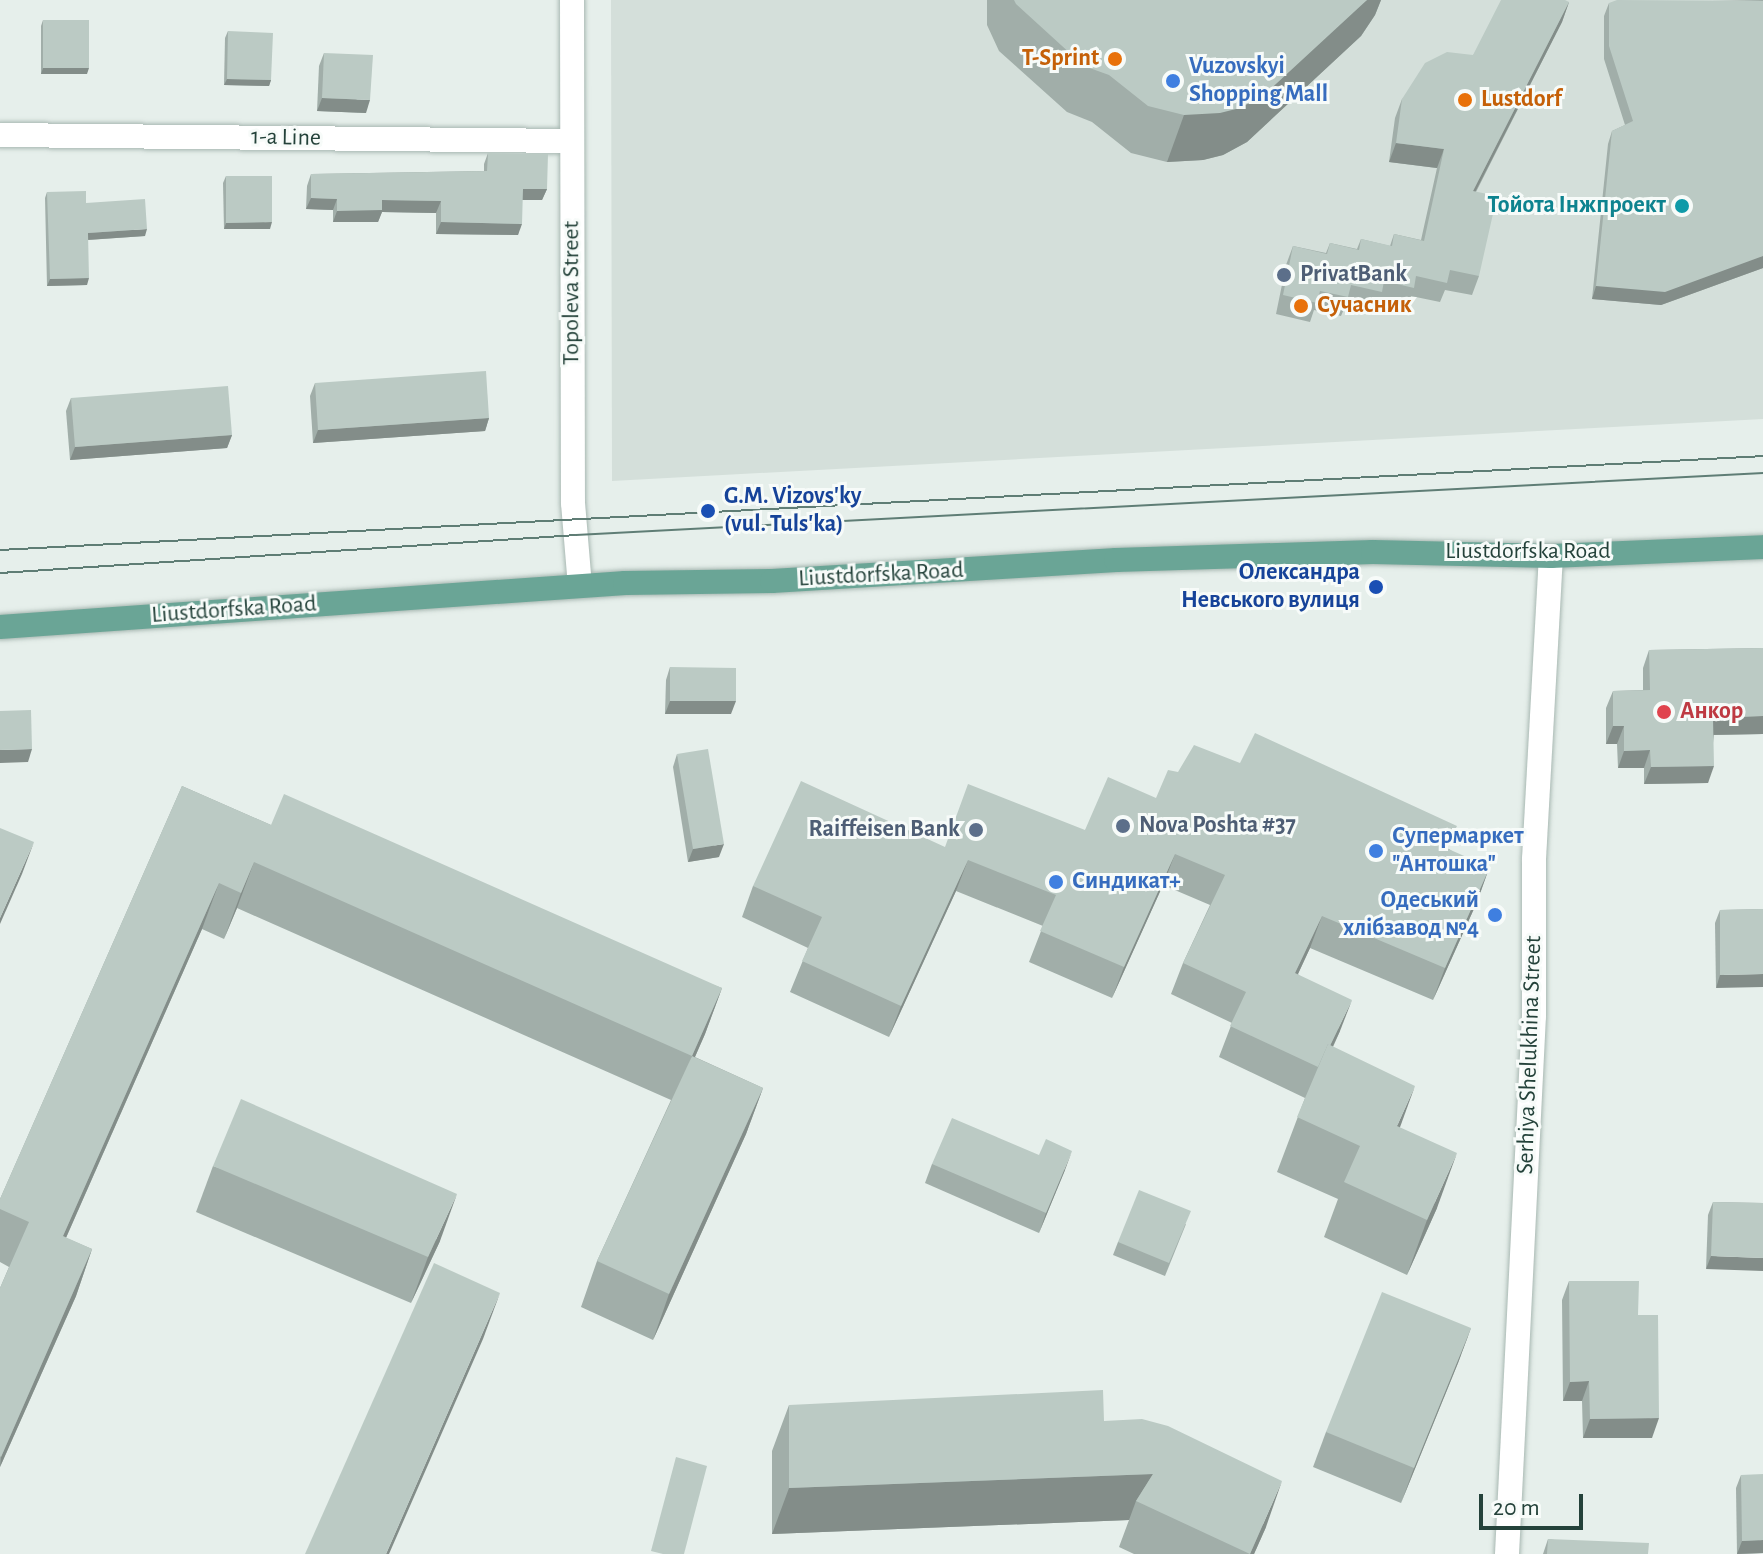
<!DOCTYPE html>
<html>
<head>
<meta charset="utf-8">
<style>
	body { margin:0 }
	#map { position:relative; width:1763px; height:1554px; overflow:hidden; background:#e6efeb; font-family:"Alegreya Sans",sans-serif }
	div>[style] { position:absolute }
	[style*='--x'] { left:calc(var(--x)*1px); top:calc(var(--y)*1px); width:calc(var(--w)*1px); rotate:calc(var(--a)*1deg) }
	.built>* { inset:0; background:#d4dfda }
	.roads { filter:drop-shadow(0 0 2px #a8b8b2) drop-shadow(0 0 2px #a8b8b2) }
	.street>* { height:24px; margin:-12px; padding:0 12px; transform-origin:12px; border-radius:12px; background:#fff }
	.primary>* { height:24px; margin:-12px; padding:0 12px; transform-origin:12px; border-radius:12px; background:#6aa596 }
	.tram>* { height:2px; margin:-1px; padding:0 1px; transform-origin:1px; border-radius:1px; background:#5f7d75 }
	.wall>* { inset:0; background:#a1aea9 }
	.shaded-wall>* { inset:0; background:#838d89 }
	.building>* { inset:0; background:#bbcac4 }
	.dots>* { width:22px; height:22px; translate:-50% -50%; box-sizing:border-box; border:4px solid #f7fbf9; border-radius:50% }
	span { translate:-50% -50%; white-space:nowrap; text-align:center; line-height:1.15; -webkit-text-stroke:6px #f7fbf9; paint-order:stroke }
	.food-label { font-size:24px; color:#c56008; font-weight:700 }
	.right { translate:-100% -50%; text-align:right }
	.left { translate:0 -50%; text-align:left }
	.shop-label { font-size:24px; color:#366cbe; font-weight:700 }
	.street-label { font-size:24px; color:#24423a }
	.culture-label { font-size:24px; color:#0d838f; font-weight:700 }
	.service-label { font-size:24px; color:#4e5e75; font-weight:700 }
	.transit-label { font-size:24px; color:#164399; font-weight:700 }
	.health-label { font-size:24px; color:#be3a42; font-weight:700 }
	.scale { position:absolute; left:1479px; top:1494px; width:104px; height:36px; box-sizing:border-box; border:4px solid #24423a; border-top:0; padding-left:10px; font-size:24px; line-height:28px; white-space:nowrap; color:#24423a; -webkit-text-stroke:6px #f7fbf9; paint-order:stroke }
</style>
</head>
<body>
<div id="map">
	<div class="built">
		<i style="clip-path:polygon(611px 0,1763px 0,1763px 419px,612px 481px)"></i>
	</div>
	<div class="roads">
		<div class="street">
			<i style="--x:572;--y:0;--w:503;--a:89.89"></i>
			<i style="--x:573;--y:503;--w:83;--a:85.2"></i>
			<i style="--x:0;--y:135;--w:572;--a:0.6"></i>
			<i style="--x:1507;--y:1554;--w:539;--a:-87.13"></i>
			<i style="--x:1534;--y:1016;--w:157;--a:-90"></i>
			<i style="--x:1534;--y:859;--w:303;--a:-86.8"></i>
		</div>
		<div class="primary">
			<i style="--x:0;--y:627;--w:627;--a:-4.03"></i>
			<i style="--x:625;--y:583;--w:147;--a:-0.8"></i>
			<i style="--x:772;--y:581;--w:345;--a:-3.5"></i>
			<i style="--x:1116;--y:560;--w:257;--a:-1.8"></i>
			<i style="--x:1373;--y:552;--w:178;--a:1.3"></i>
			<i style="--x:1551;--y:556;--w:212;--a:-2.4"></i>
		</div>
	</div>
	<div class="tram">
		<i style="--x:0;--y:550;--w:1766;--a:-3.05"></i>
		<i style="--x:0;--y:573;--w:577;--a:-3.77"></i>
		<i style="--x:576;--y:535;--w:1189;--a:-2.99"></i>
	</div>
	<div class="wall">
		<i style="clip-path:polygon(987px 0,1381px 0,1375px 15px,1361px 36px,1247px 142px,1223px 155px,1203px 160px,1167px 162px,1131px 153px,1092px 122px,1067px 112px,999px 51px,987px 25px)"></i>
		<i style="clip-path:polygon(1763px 0,1763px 268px,1661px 305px,1592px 299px,1608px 144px,1612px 131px,1625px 125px,1604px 59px,1604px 16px,1609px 3px)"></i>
		<i style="clip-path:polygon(1569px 2px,1562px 22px,1476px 192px,1479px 276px,1472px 295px,1445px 290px,1440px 302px,1411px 296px,1407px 307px,1379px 301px,1375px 311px,1346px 304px,1341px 316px,1314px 310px,1310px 322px,1276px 314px,1286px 265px,1293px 246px,1326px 253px,1330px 243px,1357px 249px,1361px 239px,1390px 246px,1394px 234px,1421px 240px,1437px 168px,1389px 162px,1395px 118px,1402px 99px,1473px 55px)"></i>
		<i style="clip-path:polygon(43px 20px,87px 74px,41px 74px,41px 26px)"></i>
		<i style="clip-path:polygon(228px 31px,271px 80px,269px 86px,224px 85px,225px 38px)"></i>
		<i style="clip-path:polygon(324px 53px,366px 113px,317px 111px,319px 66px)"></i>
		<i style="clip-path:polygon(488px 153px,547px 189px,542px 200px,522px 200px,518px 235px,436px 234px,436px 213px,382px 212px,378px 222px,333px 222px,333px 210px,306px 209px,307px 186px,311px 174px,484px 171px,484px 164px)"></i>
		<i style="clip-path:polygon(226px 176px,270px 229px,224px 229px,223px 183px)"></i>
		<i style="clip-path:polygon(47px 192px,86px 203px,145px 236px,88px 240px,87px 285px,47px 286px,45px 198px)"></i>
		<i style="clip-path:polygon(315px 383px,489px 418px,485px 431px,313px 443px,310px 396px)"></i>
		<i style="clip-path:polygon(71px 398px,232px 435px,227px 448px,70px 460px,66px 411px)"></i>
		<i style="clip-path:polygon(1763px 648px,1763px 734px,1714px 735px,1708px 783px,1644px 784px,1644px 768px,1618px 768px,1617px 744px,1606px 744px,1606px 708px,1613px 691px,1643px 690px,1643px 668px,1649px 650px)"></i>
		<i style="clip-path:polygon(670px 667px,731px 714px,665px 714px,666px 680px)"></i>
		<i style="clip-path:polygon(677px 754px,719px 857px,688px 862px,673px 767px)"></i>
		<i style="clip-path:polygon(182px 786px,271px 825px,722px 988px,705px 1034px,695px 1057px,763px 1088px,746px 1134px,653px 1340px,581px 1307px,597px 1261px,671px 1100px,237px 908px,224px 939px,202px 929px,66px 1238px,92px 1249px,76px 1296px,0 1467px,0 1288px,9px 1267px,0 1262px,0 1199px)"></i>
		<i style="clip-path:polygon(1156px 798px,1449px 849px,1476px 868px,1488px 871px,1477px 902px,1433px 1000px,1310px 948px,1298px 974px,1340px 1031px,1333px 1047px,1400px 1128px,1437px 1208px,1407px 1275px,1324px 1237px,1338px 1199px,1277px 1172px,1305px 1098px,1219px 1057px,1232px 1023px,1171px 994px,1183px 963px,1210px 905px,1163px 885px,1112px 998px,1029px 962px,1043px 926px,956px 891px,889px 1037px,790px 992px,808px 948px,742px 917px,753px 886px,945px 847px,1085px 830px)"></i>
		<i style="clip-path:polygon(1763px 909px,1716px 988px,1715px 923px,1720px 910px)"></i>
		<i style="clip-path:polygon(1039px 1155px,1065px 1170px,1039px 1233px,925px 1183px,932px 1164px)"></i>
		<i style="clip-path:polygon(213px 1166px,440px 1241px,411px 1303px,196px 1212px)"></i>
		<i style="clip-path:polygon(1713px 1202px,1763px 1203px,1706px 1269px,1708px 1215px)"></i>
		<i style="clip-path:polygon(1186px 1224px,1165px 1276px,1113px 1255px,1118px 1242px)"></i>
		<i style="clip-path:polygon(1569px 1281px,1638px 1315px,1652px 1438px,1583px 1438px,1582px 1401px,1563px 1401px,1562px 1300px)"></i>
		<i style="clip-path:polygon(1471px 1328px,1458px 1363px,1401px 1503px,1313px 1467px,1326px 1432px)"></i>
		<i style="clip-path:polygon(789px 1405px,1104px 1421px,1266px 1527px,1254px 1554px,1134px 1554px,1119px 1547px,1129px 1520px,772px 1534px,772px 1451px)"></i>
		<i style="clip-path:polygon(1741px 1475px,1763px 1553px,1737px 1554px,1736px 1488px)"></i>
		<i style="clip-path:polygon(1548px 1539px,1648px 1554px,1543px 1554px)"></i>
	</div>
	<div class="shaded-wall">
		<i style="clip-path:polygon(1367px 0,1381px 0,1375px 15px,1361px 36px,1247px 142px,1223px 155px,1203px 160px,1167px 162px,1184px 115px)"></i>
		<i style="clip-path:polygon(1569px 2px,1562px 22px,1466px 210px,1473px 191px)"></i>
		<i style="clip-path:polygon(43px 68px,89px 68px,87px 74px,41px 74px)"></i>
		<i style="clip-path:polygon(227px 79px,271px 80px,269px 86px,224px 85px)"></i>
		<i style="clip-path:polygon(322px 98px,370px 100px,366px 113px,317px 111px)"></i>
		<i style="clip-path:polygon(1396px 143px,1444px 149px,1437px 168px,1389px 162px)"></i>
		<i style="clip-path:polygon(523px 189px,547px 189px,542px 200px,518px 200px)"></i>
		<i style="clip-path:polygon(311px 198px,337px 199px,333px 210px,306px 209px)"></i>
		<i style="clip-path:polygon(382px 200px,441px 201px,436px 213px,382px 212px,378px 222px,333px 222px,337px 211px)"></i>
		<i style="clip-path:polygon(272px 222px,270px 229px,224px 229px,226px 223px)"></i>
		<i style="clip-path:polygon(441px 222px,522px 224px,518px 235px,436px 234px)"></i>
		<i style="clip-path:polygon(147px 229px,145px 236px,86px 240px,88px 233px)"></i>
		<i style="clip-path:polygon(1763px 256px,1763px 268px,1661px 305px,1592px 299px,1596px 286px)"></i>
		<i style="clip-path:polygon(89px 278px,87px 285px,47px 286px,50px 279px)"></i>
		<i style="clip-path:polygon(489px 418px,485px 431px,313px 443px,318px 430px)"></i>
		<i style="clip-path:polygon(232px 435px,227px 448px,70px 460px,75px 447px)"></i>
		<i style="clip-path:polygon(670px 701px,736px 701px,731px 714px,665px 714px)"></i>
		<i style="clip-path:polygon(1763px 716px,1763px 734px,1707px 735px,1713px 718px)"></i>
		<i style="clip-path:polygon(1613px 726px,1624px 726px,1617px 744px,1606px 744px)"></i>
		<i style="clip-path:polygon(32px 749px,28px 762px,0 763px,0 750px)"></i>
		<i style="clip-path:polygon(1650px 750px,1644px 768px,1618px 768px,1624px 751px)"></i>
		<i style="clip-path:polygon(1714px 766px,1708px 783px,1644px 784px,1651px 767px)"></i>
		<i style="clip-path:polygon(34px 842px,22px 874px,0 924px,0 918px)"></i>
		<i style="clip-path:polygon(724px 844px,719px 857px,688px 862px,693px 849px)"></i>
		<i style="clip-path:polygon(1175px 854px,1163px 885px,1112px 998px,1124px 967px)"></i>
		<i style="clip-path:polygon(968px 860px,956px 891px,889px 1037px,901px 1006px)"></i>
		<i style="clip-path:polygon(254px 862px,237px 908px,224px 939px,241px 893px)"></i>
		<i style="clip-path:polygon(1488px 871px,1477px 902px,1433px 1000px,1445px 968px)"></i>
		<i style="clip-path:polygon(219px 883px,202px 929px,46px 1283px,63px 1236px)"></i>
		<i style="clip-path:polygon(1322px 916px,1310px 948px,1284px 1004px,1295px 973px)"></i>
		<i style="clip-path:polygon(1763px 974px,1763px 987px,1716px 988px,1720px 975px)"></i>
		<i style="clip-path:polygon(722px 988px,705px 1034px,675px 1102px,692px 1056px)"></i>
		<i style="clip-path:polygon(1352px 1000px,1340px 1031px,1308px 1099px,1319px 1068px)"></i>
		<i style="clip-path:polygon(1415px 1086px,1395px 1141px,1397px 1126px)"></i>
		<i style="clip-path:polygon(763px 1088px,746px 1134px,653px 1340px,669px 1294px)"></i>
		<i style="clip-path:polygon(1072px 1151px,1065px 1170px,1039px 1233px,1046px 1213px)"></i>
		<i style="clip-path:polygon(1457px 1153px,1437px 1208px,1407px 1275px,1427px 1220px)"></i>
		<i style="clip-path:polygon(457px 1194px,440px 1241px,411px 1303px,428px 1257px)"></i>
		<i style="clip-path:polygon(92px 1249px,76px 1296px,0 1467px,1px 1457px)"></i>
		<i style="clip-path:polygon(1711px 1256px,1763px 1258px,1763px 1271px,1706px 1269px)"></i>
		<i style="clip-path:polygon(500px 1293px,483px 1339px,389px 1554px,386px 1554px)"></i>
		<i style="clip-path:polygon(1471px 1328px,1458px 1363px,1401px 1503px,1414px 1468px)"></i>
		<i style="clip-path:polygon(1589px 1381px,1582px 1401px,1563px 1401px,1570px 1382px)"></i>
		<i style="clip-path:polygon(1659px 1418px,1652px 1438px,1583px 1438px,1590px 1419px)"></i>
		<i style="clip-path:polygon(1153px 1474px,1136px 1501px,1129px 1520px,772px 1534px,789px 1488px)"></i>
		<i style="clip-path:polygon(1282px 1481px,1266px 1527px,1254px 1554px,1250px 1554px)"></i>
		<i style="clip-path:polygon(1763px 1540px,1763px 1553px,1737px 1554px,1742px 1541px)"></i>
	</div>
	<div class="building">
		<i style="clip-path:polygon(1014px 0,1367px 0,1264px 95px,1240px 108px,1220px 113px,1184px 115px,1148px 106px,1109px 75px,1084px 66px,1016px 4px)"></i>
		<i style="clip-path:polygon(1501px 0,1565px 0,1569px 2px,1473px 191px,1497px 196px,1479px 276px,1450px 270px,1447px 283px,1416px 276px,1414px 288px,1384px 281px,1382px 292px,1351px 285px,1348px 297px,1320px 291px,1317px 303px,1283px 295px,1293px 246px,1327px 254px,1330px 243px,1359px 250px,1361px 239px,1392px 246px,1394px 234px,1424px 241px,1444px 149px,1396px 143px,1402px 99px,1425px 63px,1447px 52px,1473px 55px)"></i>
		<i style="clip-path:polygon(1617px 0,1763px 1px,1763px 256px,1665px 292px,1596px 286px,1612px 131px,1633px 121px,1609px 46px,1609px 3px)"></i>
		<i style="clip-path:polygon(43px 20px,89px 20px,89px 68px,43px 68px)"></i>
		<i style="clip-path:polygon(228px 31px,273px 33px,271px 80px,227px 79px)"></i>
		<i style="clip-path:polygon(324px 53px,373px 55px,370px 100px,322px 98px)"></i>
		<i style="clip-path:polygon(488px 153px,548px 154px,547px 189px,523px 189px,522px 224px,441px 222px,441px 201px,382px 200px,382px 210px,337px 211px,337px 199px,311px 198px,311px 174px,487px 171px)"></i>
		<i style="clip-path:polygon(226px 176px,272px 176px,272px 222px,226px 223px)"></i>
		<i style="clip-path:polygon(86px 191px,86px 203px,145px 199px,147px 229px,88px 233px,89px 278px,50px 279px,47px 192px)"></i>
		<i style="clip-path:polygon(486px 371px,489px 418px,318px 430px,315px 383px)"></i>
		<i style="clip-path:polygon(228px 386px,232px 435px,75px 447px,71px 398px)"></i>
		<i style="clip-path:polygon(1763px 648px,1763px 716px,1713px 718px,1714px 766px,1651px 767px,1650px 750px,1624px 751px,1624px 726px,1613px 726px,1613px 691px,1650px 690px,1649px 650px)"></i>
		<i style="clip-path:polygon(670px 667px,736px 668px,736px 701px,670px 701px)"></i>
		<i style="clip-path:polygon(31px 710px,32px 749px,0 750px,0 711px)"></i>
		<i style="clip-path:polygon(1255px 733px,1457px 826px,1446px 848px,1478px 862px,1476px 868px,1488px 871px,1445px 968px,1322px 916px,1295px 973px,1352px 1000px,1330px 1046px,1328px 1044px,1318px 1067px,1230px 1026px,1246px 992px,1183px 963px,1225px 875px,1175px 854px,1124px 967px,1040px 931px,1056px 895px,968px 860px,901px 1006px,802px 961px,822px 917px,753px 886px,801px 781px,945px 847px,968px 784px,1085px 830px,1108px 777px,1156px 798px,1168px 770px,1178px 772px,1194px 745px,1240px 763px)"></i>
		<i style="clip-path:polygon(708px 749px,724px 844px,693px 849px,677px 754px)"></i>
		<i style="clip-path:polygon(182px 786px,271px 825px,284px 794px,722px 988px,692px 1056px,254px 862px,241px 893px,219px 883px,63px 1236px,92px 1249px,1px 1457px,0 1456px,0 1288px,29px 1222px,0 1209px,0 1199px)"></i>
		<i style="clip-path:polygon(0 828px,34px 842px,0 918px)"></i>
		<i style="clip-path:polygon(1763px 909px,1763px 974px,1720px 975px,1720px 910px)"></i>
		<i style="clip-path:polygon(1328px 1044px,1415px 1086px,1397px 1126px,1457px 1153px,1427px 1220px,1344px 1182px,1360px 1146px,1297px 1117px)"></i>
		<i style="clip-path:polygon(692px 1056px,763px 1088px,669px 1294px,597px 1261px)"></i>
		<i style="clip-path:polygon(241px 1099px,457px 1194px,428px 1257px,213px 1166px)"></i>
		<i style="clip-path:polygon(952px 1118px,1039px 1155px,1046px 1139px,1072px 1151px,1046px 1213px,932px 1164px)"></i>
		<i style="clip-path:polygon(1139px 1190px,1191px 1211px,1169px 1263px,1118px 1242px)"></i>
		<i style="clip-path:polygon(1713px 1202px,1763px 1203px,1763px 1258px,1711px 1256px)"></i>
		<i style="clip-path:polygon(434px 1263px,500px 1293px,386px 1554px,305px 1554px)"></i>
		<i style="clip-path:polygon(1569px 1281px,1639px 1281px,1638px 1315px,1658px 1315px,1659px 1418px,1590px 1419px,1589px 1381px,1570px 1382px)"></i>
		<i style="clip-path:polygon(1382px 1292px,1471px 1328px,1414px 1468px,1326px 1432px)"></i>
		<i style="clip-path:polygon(1103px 1390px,1104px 1421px,1142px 1419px,1168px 1426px,1282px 1481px,1250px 1554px,1136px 1501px,1153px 1474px,789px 1488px,789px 1405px)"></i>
		<i style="clip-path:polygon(676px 1457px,707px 1466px,684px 1554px,663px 1554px,651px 1551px)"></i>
		<i style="clip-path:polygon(1763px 1474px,1763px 1540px,1742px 1541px,1741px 1475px)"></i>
		<i style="clip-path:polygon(1548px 1539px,1649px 1543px,1648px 1554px,1547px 1554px)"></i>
	</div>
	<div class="dots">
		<i style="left:1115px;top:59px;background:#e8710a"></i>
		<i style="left:1173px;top:81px;background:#3f7fe0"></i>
		<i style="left:1465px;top:100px;background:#e8710a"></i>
		<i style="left:1682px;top:206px;background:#0f9aa8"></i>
		<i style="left:1284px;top:275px;background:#5c6f8a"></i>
		<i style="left:1301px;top:306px;background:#e8710a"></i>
		<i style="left:708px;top:511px;background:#1a4fb4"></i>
		<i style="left:1376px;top:587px;background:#1a4fb4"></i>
		<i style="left:1664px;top:712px;background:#e0444e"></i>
		<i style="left:1123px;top:826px;background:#5c6f8a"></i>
		<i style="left:976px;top:830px;background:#5c6f8a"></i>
		<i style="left:1376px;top:851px;background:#3f7fe0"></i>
		<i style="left:1056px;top:882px;background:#3f7fe0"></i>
		<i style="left:1495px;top:915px;background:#3f7fe0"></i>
	</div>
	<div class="food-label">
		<span class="right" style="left:1099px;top:59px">T-Sprint</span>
		<span class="left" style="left:1481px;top:100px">Lustdorf</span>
		<span class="left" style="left:1317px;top:306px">Сучасник</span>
	</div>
	<div class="shop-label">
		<span class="left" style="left:1189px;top:81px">Vuzovskyi<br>Shopping Mall</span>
		<span class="left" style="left:1392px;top:851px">Супермаркет<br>"Антошка"</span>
		<span class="left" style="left:1072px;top:882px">Синдикат+</span>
		<span class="right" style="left:1479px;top:915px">Одеський<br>хлібзавод №4</span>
	</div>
	<div class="street-label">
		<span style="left:286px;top:138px;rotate:1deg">1-a Line</span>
		<span style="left:572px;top:293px;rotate:-90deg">Topoleva Street</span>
		<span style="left:1528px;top:552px">Liustdorfska Road</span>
		<span style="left:881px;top:575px;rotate:-3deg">Liustdorfska Road</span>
		<span style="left:234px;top:610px;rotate:-4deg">Liustdorfska Road</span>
		<span style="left:1530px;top:1055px;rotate:-88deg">Serhiya Shelukhina Street</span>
	</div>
	<div class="culture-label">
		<span class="right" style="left:1666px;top:206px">Тойота Інжпроект</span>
	</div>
	<div class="service-label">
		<span class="left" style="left:1300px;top:275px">PrivatBank</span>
		<span class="left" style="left:1139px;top:826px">Nova Poshta #37</span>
		<span class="right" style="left:960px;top:830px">Raiffeisen Bank</span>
	</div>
	<div class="transit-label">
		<span class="left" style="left:724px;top:511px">G.M. Vizovs'ky<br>(vul. Tuls'ka)</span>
		<span class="right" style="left:1360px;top:587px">Олександра<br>Невського вулиця</span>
	</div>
	<div class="health-label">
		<span class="left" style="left:1680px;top:712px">Анкор</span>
	</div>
	<div class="scale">20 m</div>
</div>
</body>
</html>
